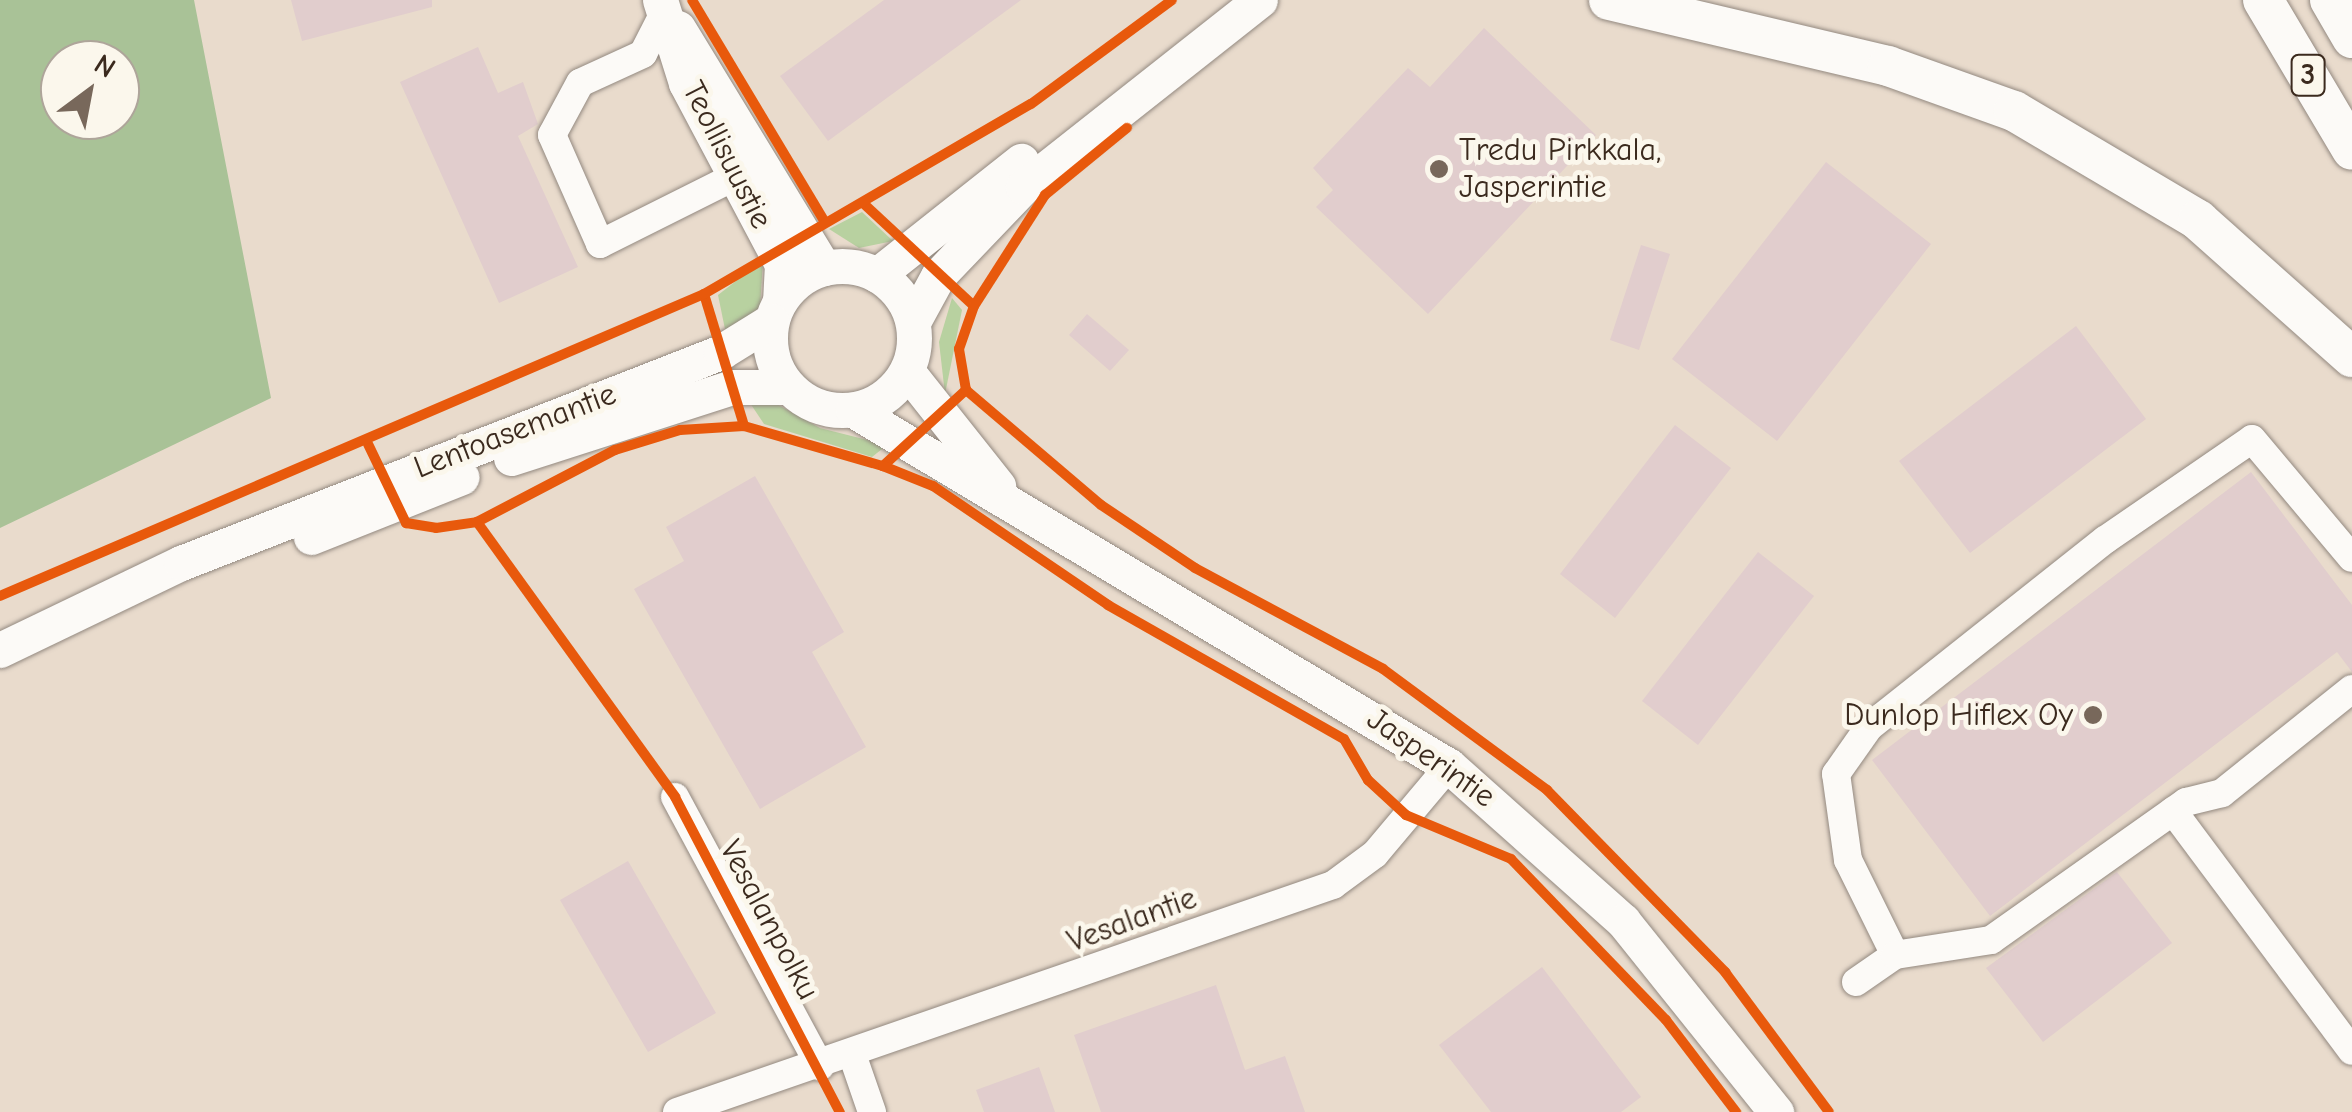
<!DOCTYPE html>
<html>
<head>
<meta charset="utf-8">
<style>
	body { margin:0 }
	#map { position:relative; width:2352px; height:1112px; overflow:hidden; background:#e9dbcc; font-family:"Comic Neue",sans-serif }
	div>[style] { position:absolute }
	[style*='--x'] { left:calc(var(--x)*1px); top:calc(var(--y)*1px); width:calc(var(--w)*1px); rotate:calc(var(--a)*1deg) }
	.green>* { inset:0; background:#b8d1a0 }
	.forest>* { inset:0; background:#a9c297 }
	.building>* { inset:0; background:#e1cdcd }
	.roads { filter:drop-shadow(0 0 2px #938980) drop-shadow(0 0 2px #938980) }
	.minor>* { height:28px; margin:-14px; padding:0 14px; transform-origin:14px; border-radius:14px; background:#fcfaf7 }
	.major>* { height:35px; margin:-17.5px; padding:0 17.5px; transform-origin:17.5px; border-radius:17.5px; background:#fcfaf7 }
	.major>.ring { margin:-17.5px; padding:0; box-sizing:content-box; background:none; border:35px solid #fcfaf7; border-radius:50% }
	.highway>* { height:40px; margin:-20px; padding:0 20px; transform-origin:20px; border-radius:20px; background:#fcfaf7 }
	.cycleway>* { height:10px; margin:-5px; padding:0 5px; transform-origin:5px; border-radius:5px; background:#e8590c }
	.dots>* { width:28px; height:28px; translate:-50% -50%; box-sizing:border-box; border:5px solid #fbf7ec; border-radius:50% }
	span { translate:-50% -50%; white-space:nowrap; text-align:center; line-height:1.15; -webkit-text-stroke:10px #fbf7ec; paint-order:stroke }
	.shield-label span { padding:2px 8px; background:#fbf7ec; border:2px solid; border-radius:8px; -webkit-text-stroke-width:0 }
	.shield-label { font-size:30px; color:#3b2a1e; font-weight:700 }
	.poi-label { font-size:32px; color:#3b2a1e }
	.left { translate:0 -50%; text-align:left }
	.right { translate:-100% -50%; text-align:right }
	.street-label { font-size:32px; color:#3b2a1e }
	.north { position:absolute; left:40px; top:40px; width:100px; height:100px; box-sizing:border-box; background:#fbf7ec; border:2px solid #aea59a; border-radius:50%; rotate:32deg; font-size:28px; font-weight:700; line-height:40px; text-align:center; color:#3b2a1e }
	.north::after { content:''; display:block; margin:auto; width:35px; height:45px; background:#78685b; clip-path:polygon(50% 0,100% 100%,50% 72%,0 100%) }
</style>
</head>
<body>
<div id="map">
	<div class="green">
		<i style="clip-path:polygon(862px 212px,893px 241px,859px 248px,829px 229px)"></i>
		<i style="clip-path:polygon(763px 260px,760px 307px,726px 334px,718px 295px)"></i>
		<i style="clip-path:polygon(952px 298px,962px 310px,945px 394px,939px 342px)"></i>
		<i style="clip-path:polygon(748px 400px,773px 402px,820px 428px,887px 445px,872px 457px,764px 424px)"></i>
	</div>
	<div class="forest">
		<i style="clip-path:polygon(evenodd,0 0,194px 0,271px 398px,0 528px,0 0,60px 60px,120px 60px,120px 120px,60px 120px,60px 60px)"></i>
	</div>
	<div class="building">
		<i style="clip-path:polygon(291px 0,432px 0,432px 7px,302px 41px)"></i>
		<i style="clip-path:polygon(884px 0,1021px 0,828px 141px,780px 76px)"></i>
		<i style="clip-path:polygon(1484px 28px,1596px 135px,1428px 314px,1316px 207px,1333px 190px,1313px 168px,1408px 68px,1430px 87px)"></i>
		<i style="clip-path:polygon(478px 47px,498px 93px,523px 82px,538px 124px,518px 136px,578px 267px,499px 303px,400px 82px)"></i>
		<i style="clip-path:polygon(1826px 162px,1931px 244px,1777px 441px,1672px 359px)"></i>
		<i style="clip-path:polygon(1641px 245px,1670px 254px,1639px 350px,1610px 340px)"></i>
		<i style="clip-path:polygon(1087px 314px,1129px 350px,1110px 371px,1069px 335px)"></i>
		<i style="clip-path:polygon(2076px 326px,2146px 419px,1970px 553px,1899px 461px)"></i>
		<i style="clip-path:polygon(1675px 425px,1731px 468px,1615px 618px,1560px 574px)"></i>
		<i style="clip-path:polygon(2251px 472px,2352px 605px,2352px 672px,2337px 652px,1990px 916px,1872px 760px)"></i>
		<i style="clip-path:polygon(755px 476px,844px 632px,812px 652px,866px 747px,760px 809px,634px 589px,684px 561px,666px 527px)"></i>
		<i style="clip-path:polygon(1758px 552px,1814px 596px,1698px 745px,1642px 701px)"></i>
		<i style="clip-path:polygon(628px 861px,716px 1013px,648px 1052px,560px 900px)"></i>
		<i style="clip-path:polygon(2117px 872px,2172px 943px,2043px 1042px,1986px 968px)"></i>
		<i style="clip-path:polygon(1542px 967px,1641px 1097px,1621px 1112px,1491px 1112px,1439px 1045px)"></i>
		<i style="clip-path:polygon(1216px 985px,1245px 1070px,1285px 1056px,1305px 1112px,1101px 1112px,1074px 1035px)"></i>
		<i style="clip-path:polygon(1039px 1067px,1055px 1112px,984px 1112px,976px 1090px)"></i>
	</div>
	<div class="roads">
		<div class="minor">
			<i style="--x:665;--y:11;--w:48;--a:117.1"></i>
			<i style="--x:643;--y:54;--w:69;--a:155.3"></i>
			<i style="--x:580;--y:83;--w:59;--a:118.3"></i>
			<i style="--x:552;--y:135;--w:119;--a:66.2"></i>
			<i style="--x:600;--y:244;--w:152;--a:-26.6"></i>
			<i style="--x:675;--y:797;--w:306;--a:61.7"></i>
			<i style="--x:2173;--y:811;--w:299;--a:53.3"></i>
			<i style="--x:1895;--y:955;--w:106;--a:-116.3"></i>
			<i style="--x:1848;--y:860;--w:87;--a:-97.9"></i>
			<i style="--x:1836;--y:774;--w:57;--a:-54.9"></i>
			<i style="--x:1869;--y:727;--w:301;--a:-38.4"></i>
			<i style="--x:2105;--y:540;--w:178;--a:-34.5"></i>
			<i style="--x:2252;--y:439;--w:155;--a:50"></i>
			<i style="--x:1856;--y:982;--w:47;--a:-34.7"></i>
			<i style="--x:1895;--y:955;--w:97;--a:-8.9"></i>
			<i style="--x:1991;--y:940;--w:239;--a:-35.3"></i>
			<i style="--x:2186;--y:802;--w:37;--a:-14"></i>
			<i style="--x:2222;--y:793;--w:166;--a:-38.7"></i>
			<i style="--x:853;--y:1057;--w:58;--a:70.9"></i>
			<i style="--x:677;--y:1112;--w:694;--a:-19.09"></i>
			<i style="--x:1333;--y:885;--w:52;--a:-36.4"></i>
			<i style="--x:1375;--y:854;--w:115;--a:-49.9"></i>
		</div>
		<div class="major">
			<i style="--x:660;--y:0;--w:87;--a:72.6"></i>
			<i style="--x:686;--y:83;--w:205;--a:62.1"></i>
			<i style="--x:782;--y:264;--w:36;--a:93"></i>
			<i style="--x:678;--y:28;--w:281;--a:58.7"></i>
			<i class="ring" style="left:770px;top:266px;width:109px;height:109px"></i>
			<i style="--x:877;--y:275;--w:184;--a:-38.4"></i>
			<i style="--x:913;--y:322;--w:52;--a:-61.5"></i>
			<i style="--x:938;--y:276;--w:123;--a:-46.3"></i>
			<i style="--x:1023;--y:187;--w:302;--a:-38.3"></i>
			<i style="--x:907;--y:371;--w:147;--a:51.6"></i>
			<i style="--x:853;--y:410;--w:694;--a:30.85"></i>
			<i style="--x:1449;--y:766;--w:233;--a:41.7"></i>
			<i style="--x:1623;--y:921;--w:245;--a:51.3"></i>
			<i style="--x:511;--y:458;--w:232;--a:-17.8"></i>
			<i style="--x:732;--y:387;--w:56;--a:0"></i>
			<i style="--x:311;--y:537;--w:162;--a:-21.7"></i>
			<i style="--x:0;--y:650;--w:201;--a:-25.7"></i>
			<i style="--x:181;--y:563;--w:580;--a:-21.34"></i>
			<i style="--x:721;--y:352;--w:59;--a:-31.8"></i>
		</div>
		<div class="highway">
			<i style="--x:1609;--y:0;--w:287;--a:13.3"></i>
			<i style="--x:1888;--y:66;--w:134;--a:19.7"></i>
			<i style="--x:2014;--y:111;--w:214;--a:30.6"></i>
			<i style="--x:2198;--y:220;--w:206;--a:41.7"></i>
			<i style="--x:2263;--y:0;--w:174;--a:59.3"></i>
			<i style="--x:2330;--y:0;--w:44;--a:59.9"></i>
		</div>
	</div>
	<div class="cycleway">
		<i style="--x:692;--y:0;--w:255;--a:59.1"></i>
		<i style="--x:863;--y:203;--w:151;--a:42.9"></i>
		<i style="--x:704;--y:294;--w:138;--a:73.1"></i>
		<i style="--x:966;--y:390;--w:177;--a:40.4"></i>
		<i style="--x:1101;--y:505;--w:113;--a:33.8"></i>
		<i style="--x:1195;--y:568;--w:213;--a:28.2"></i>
		<i style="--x:1383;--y:669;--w:204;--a:36.4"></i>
		<i style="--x:1547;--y:790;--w:255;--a:45.6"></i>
		<i style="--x:1725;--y:972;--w:174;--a:53.4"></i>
		<i style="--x:368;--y:444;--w:88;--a:64.3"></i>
		<i style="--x:406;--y:523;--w:30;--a:9"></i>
		<i style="--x:436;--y:528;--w:41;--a:-8.3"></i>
		<i style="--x:477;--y:522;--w:156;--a:-27.6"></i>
		<i style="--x:615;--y:450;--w:68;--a:-17.1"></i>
		<i style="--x:680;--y:430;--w:64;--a:-3.6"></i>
		<i style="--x:744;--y:426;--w:145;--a:16.1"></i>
		<i style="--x:883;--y:466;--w:113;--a:-42.5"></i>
		<i style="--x:966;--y:390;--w:42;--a:-99.7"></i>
		<i style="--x:959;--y:349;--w:46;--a:-70.8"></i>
		<i style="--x:974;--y:306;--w:132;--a:-57.4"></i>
		<i style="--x:1045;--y:195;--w:106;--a:-39.3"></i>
		<i style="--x:883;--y:466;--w:54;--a:21.8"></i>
		<i style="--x:933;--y:486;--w:212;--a:34.2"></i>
		<i style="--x:1108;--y:605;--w:271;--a:29.6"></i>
		<i style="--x:1344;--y:739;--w:48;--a:59.7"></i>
		<i style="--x:1368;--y:780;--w:52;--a:42.6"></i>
		<i style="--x:1406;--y:815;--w:114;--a:22.7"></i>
		<i style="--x:1511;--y:859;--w:223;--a:46.1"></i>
		<i style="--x:1666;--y:1020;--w:116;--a:52.7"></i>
		<i style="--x:477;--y:522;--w:339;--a:54.2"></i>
		<i style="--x:675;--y:797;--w:356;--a:62.4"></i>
		<i style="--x:0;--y:596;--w:766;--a:-23.22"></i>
		<i style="--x:704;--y:294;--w:378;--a:-30.2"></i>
		<i style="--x:1031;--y:104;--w:175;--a:-36.4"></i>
	</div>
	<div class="dots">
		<i style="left:1439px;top:169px;background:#78685b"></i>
		<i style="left:2093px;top:715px;background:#78685b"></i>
	</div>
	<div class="shield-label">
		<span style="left:2308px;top:75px">3</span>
	</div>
	<div class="poi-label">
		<span class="left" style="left:1459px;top:169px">Tredu Pirkkala,<br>Jasperintie</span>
		<span class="right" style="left:2073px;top:715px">Dunlop Hiflex Oy</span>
	</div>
	<div class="street-label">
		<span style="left:727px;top:155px;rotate:63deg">Teollisuustie</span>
		<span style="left:515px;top:431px;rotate:-21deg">Lentoasemantie</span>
		<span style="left:1431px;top:758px;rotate:35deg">Jasperintie</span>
		<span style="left:769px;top:920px;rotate:62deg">Vesalanpolku</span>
		<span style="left:1132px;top:920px;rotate:-20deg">Vesalantie</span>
	</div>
	<div class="north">N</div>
</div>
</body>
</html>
